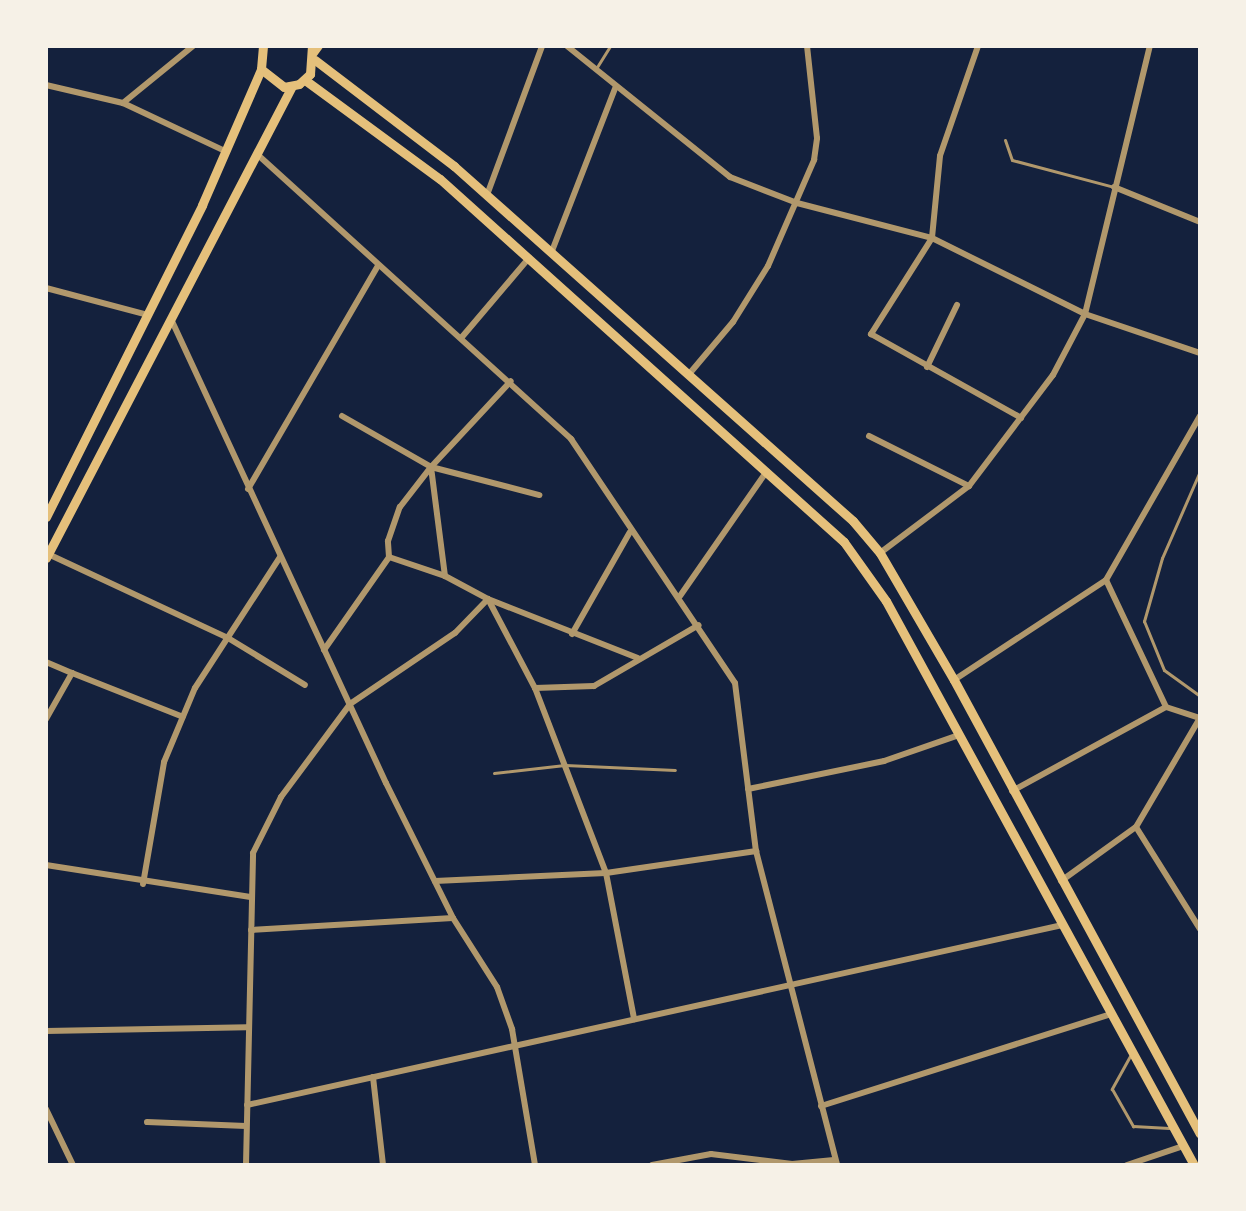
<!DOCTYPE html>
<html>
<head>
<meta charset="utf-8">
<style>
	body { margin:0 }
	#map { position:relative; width:1246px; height:1211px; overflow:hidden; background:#14213d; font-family:Quicksand,sans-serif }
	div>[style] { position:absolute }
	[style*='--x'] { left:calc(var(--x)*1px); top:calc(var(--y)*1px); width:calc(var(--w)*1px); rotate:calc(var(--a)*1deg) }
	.service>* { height:3px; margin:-1.5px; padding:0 1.5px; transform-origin:1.5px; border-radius:1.5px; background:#b1986c }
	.minor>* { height:6px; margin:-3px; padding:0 3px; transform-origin:3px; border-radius:3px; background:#b1986c }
	.secondary>* { height:8px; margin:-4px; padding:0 4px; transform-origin:4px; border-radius:4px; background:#e5c07b }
	.primary>* { height:9px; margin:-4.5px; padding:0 4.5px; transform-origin:4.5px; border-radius:4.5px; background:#e5c07b }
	span { translate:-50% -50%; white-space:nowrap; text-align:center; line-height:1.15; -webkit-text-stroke:7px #f6f1e7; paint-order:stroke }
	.frame { position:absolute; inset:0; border:48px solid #f6f1e7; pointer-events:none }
</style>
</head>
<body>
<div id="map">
	<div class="service">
		<i style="--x:597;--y:67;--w:25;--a:-58"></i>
		<i style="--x:1005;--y:140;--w:21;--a:71"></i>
		<i style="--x:1012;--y:160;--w:106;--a:14.8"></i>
		<i style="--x:1200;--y:471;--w:95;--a:113.6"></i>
		<i style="--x:1162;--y:558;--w:66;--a:105.9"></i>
		<i style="--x:1144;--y:621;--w:53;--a:67.8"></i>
		<i style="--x:1164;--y:670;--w:44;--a:35.8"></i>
		<i style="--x:494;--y:773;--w:71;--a:-6.4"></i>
		<i style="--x:565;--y:765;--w:110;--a:2.6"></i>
		<i style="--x:1130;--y:1056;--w:38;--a:119"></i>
		<i style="--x:1112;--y:1089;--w:43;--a:60.4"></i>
		<i style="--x:1133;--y:1126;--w:36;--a:3"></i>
	</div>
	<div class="minor">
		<i style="--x:567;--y:46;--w:209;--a:38.8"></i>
		<i style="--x:730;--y:177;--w:72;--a:21.2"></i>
		<i style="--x:797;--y:203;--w:139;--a:14.5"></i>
		<i style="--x:932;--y:238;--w:171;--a:26.4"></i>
		<i style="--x:1085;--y:314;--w:121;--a:18.7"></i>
		<i style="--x:978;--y:46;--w:116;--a:109.1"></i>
		<i style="--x:940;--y:156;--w:82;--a:95.6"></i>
		<i style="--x:932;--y:238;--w:114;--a:122.4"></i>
		<i style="--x:871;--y:334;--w:172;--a:29.2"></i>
		<i style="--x:46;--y:85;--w:79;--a:13.2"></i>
		<i style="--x:123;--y:103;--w:90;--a:-39.2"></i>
		<i style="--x:123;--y:103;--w:113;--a:25.2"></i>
		<i style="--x:258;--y:155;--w:423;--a:42.2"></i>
		<i style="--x:571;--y:439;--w:294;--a:56.1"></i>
		<i style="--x:735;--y:683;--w:169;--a:82.9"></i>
		<i style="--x:756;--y:851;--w:324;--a:75.5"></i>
		<i style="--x:1114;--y:187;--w:93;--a:22.1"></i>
		<i style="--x:487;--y:195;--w:159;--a:-69.7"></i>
		<i style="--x:552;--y:251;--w:177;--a:-68.8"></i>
		<i style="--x:46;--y:288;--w:106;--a:14.8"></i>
		<i style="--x:171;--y:319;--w:511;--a:65.14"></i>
		<i style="--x:386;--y:783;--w:151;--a:63.6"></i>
		<i style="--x:453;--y:918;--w:82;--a:57.5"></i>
		<i style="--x:497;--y:987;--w:45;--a:70.3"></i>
		<i style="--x:512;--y:1029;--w:138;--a:80.4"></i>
		<i style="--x:462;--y:337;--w:104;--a:-49.7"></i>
		<i style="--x:927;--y:367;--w:69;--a:-64.2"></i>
		<i style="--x:690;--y:373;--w:67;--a:-49.9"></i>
		<i style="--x:733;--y:322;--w:66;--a:-58"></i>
		<i style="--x:768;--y:266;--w:116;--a:-66.5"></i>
		<i style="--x:814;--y:160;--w:22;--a:-82"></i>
		<i style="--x:817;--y:138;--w:93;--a:-96.2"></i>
		<i style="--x:342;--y:416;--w:103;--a:29.8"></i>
		<i style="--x:431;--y:467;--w:112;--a:14.5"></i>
		<i style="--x:869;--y:436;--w:112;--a:26.6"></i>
		<i style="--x:431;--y:467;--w:110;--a:82.7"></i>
		<i style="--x:248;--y:489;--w:258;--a:-59.8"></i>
		<i style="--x:880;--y:553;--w:111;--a:-37"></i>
		<i style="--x:969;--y:486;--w:139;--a:-52.9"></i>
		<i style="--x:1053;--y:375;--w:69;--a:-62.3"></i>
		<i style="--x:1085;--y:314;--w:276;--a:-76.4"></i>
		<i style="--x:48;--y:554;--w:199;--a:25"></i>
		<i style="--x:228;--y:638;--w:90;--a:31.4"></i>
		<i style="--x:389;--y:557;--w:16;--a:-94"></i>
		<i style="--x:388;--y:541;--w:36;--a:-71"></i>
		<i style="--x:400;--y:507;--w:51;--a:-52.2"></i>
		<i style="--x:431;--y:467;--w:117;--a:-47.1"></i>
		<i style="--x:1106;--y:580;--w:140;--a:64.7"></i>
		<i style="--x:680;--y:596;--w:152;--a:-55.2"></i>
		<i style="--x:572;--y:634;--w:117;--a:-60.4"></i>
		<i style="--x:324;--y:650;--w:113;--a:-55"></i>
		<i style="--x:389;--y:557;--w:59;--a:18.7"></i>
		<i style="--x:445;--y:576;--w:49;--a:28.1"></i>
		<i style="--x:488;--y:599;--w:101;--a:62.2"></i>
		<i style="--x:535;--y:688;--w:198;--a:69"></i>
		<i style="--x:606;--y:873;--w:149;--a:79.1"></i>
		<i style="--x:46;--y:662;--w:28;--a:23"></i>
		<i style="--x:954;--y:680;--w:182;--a:-33.3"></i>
		<i style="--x:1106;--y:580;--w:189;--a:-60.2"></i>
		<i style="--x:535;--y:688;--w:59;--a:-1.9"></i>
		<i style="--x:594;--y:686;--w:121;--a:-30.2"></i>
		<i style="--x:46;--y:719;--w:53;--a:-60.5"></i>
		<i style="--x:72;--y:673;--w:119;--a:21.6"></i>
		<i style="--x:748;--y:789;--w:139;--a:-11.6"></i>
		<i style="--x:884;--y:761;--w:79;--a:-19.1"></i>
		<i style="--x:1012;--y:791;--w:175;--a:-28.6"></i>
		<i style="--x:1166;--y:707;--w:35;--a:18"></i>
		<i style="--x:1136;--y:827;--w:126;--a:-59.6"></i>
		<i style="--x:46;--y:865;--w:207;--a:8.9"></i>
		<i style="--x:435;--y:881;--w:171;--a:-2.7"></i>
		<i style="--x:606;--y:873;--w:152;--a:-8.3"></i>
		<i style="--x:1061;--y:881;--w:92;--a:-35.8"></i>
		<i style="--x:1136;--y:827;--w:120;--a:57.9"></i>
		<i style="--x:143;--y:884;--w:124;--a:-80.2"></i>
		<i style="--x:164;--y:762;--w:80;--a:-67.3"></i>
		<i style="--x:195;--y:688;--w:156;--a:-57"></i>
		<i style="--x:251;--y:930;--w:202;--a:-3.4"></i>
		<i style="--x:46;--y:1031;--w:201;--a:-1.1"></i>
		<i style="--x:373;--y:1077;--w:89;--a:83.5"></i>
		<i style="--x:247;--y:1105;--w:835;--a:-12.45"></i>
		<i style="--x:821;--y:1106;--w:304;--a:-17.6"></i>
		<i style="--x:46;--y:1109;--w:62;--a:64.3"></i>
		<i style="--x:147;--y:1122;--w:99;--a:2.3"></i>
		<i style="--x:246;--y:1165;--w:312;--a:-88.7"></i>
		<i style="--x:253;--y:853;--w:63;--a:-63.4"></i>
		<i style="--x:281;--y:797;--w:116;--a:-53.4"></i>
		<i style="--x:350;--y:704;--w:127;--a:-34.1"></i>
		<i style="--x:455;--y:633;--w:47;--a:-45.9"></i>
		<i style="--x:488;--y:599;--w:161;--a:21.5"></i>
		<i style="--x:652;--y:1165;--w:60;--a:-10.6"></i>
		<i style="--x:711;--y:1154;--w:82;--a:7"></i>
		<i style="--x:792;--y:1164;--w:42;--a:-5.4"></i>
		<i style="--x:1127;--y:1165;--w:59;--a:-18.7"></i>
	</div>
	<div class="secondary">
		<i style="--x:314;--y:53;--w:9;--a:-54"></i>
	</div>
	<div class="primary">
		<i style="--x:263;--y:46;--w:23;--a:95"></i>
		<i style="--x:261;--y:69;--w:29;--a:38"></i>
		<i style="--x:284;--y:87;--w:15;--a:-11"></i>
		<i style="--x:299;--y:84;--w:15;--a:-42"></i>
		<i style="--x:310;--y:74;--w:28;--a:-86"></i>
		<i style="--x:315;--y:60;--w:175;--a:37.3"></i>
		<i style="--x:454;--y:166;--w:534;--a:41.66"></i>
		<i style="--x:853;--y:521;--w:42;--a:49.8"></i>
		<i style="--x:880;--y:553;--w:147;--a:59.8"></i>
		<i style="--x:954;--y:680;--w:516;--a:61.55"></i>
		<i style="--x:305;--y:80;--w:167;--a:36.3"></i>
		<i style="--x:440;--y:179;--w:543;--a:41.94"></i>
		<i style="--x:844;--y:542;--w:72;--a:54.6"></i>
		<i style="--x:886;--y:601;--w:643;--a:61.36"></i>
		<i style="--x:46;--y:517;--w:349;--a:-63.4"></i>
		<i style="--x:202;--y:205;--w:148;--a:-66.5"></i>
		<i style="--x:46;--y:558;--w:532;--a:-62.47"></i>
	</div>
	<div class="frame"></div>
</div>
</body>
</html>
